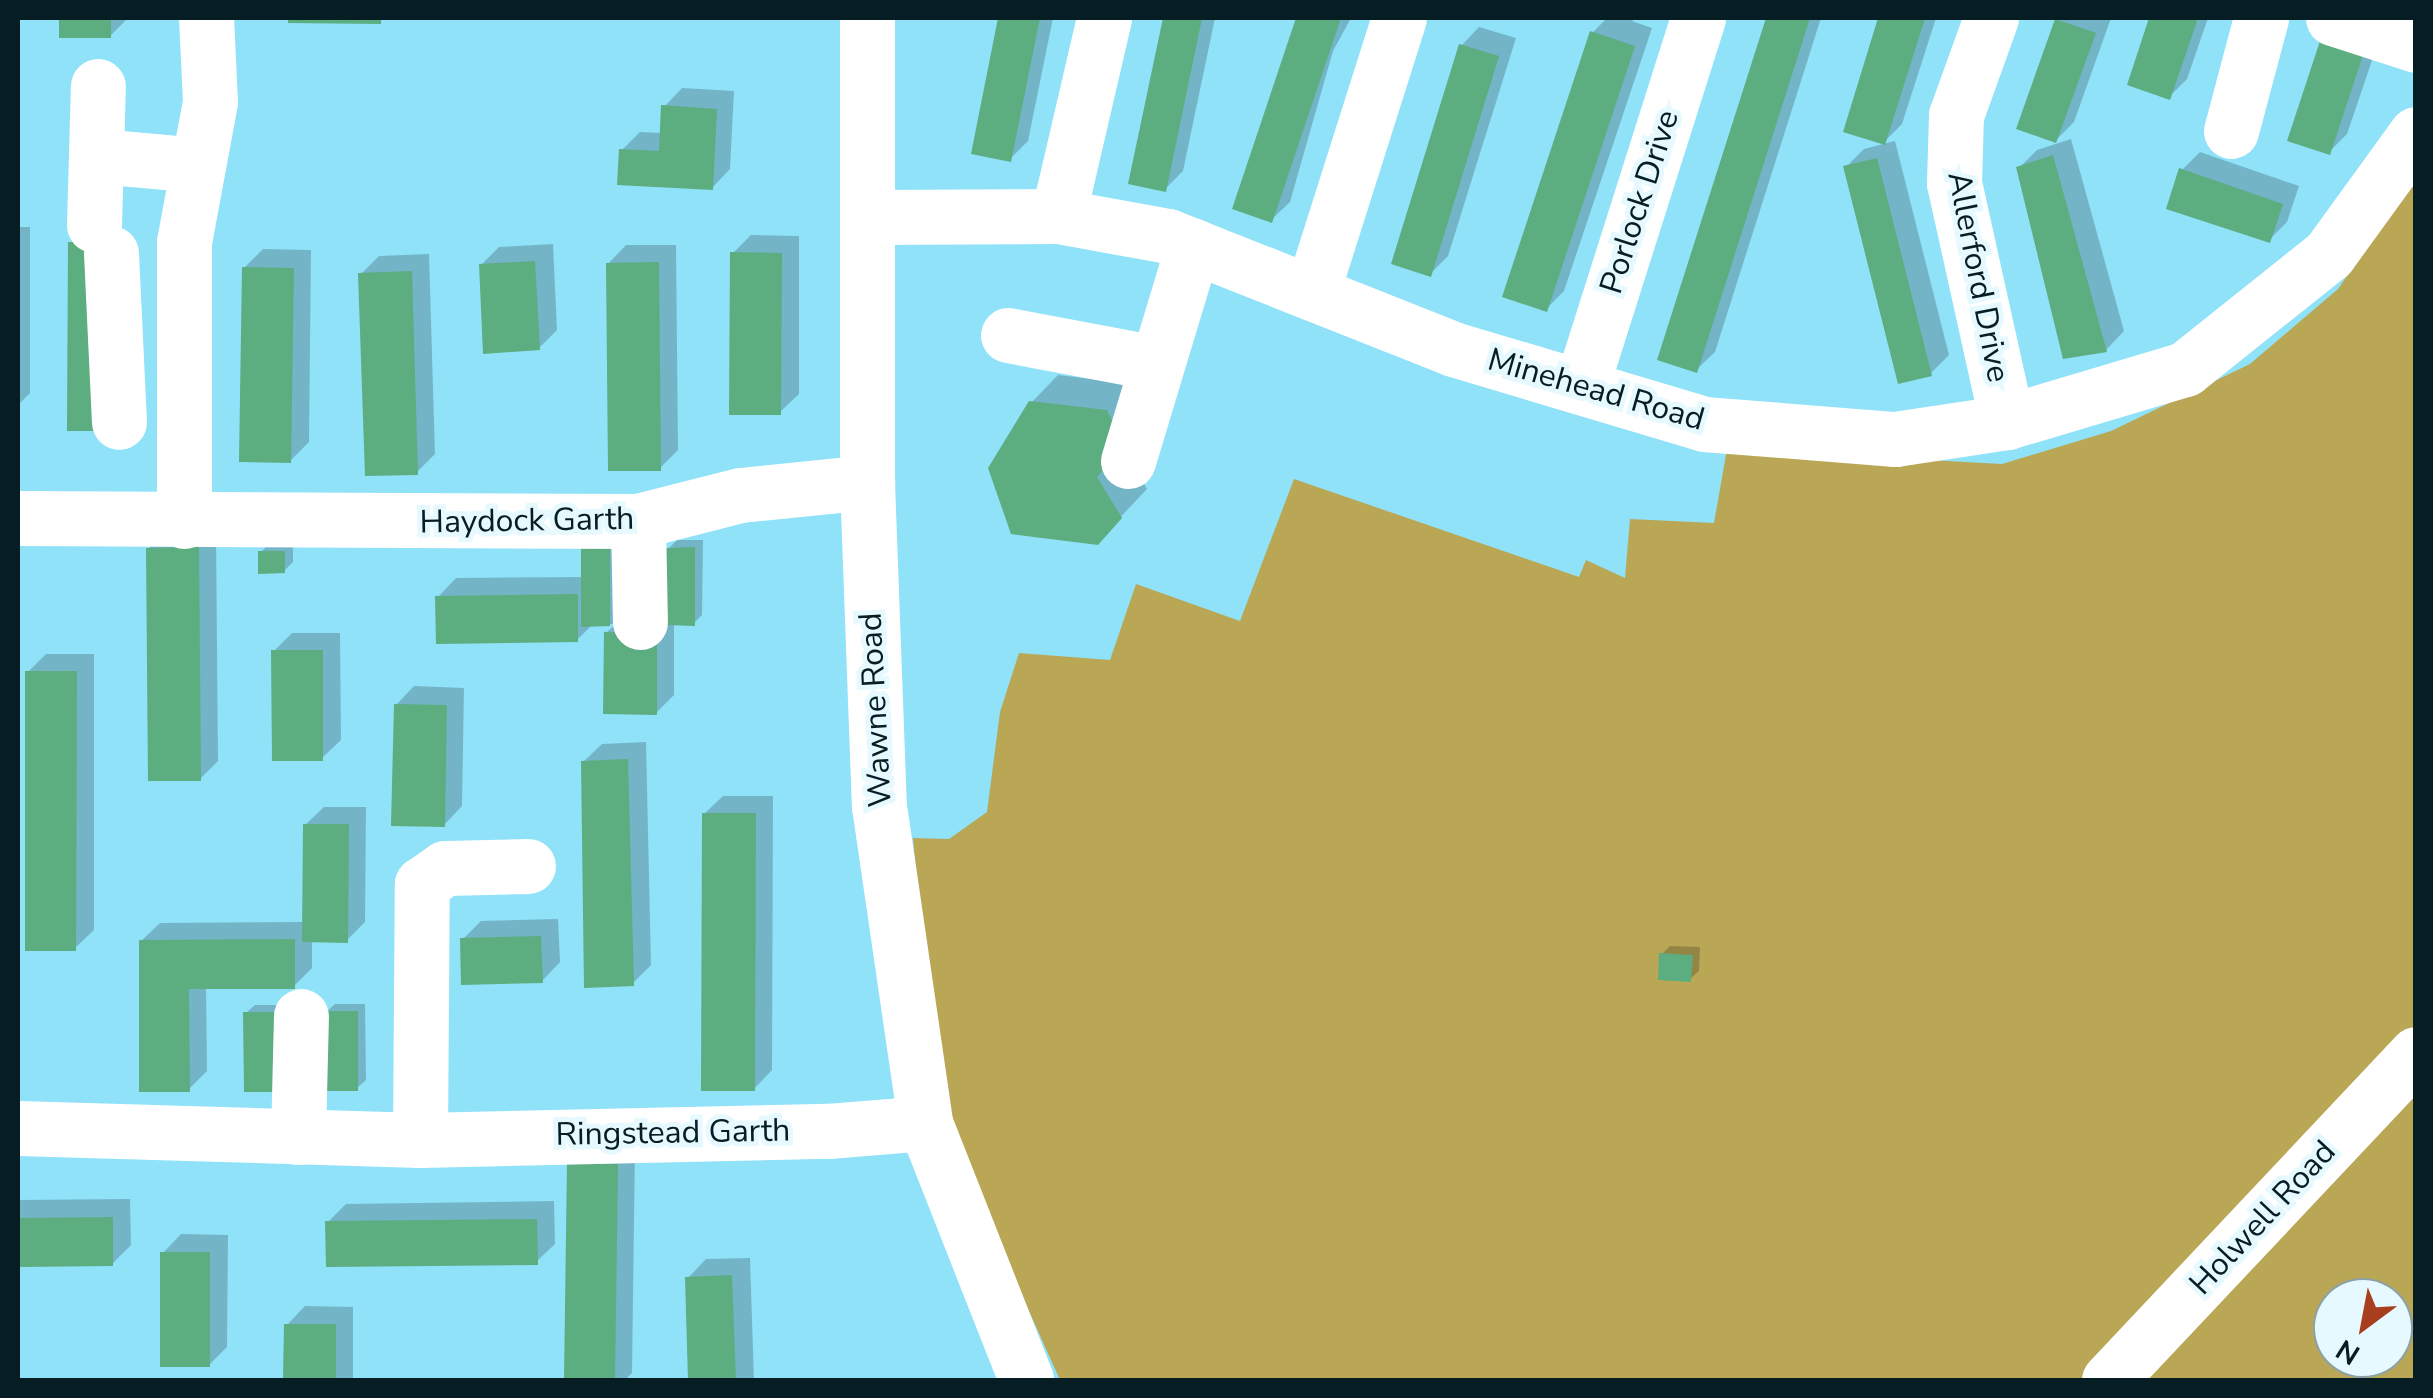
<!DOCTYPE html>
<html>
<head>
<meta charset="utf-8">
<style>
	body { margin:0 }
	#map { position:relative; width:2433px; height:1398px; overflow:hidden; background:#90e2f9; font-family:"Nunito Sans",sans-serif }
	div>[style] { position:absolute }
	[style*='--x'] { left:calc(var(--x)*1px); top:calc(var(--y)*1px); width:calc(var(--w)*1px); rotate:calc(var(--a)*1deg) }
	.green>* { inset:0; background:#b9a756 }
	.shadow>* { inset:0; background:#0003 }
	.building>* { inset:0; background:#5cad7f }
	.minor>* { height:55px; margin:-27.5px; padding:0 27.5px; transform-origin:27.5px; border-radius:27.5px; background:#fff }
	span { translate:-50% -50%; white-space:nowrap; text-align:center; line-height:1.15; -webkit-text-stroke:10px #e6f9fe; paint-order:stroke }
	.street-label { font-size:32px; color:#051d23 }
	.frame { position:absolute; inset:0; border:20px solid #051d23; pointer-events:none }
	.north { position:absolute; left:2313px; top:1278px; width:100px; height:100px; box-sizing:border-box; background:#e6f9fe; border:2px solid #8ca1a6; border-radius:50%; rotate:212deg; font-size:28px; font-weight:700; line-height:40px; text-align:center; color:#051d23 }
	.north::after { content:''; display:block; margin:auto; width:35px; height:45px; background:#a73f1f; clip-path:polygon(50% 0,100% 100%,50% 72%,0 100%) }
</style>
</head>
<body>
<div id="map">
	<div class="green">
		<i style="clip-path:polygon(evenodd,2415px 177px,2415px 1380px,1060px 1380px,955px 1147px,930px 1040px,913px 838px,949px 839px,987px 812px,1000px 712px,1019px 653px,1110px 660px,1136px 584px,1240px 621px,1294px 479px,1579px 577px,1586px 560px,1625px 578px,1630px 519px,1714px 523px,1727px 449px,2002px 464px,2111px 431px,2250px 364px,2338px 289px,2415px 177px,2333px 1298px,2393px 1298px,2393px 1358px,2333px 1358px,2333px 1298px)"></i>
	</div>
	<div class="shadow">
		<i style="clip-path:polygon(61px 18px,128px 18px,110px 36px,61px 36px)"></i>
		<i style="clip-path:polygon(1001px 18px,1053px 18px,1028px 141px,1010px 159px,974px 152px)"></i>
		<i style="clip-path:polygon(1165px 18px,1215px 18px,1183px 171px,1165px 189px,1131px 182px)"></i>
		<i style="clip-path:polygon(1298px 18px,1351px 18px,1333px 51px,1290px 202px,1271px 220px,1235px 208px)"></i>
		<i style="clip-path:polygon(1607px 18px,1636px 18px,1632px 21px,1652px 28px,1564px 291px,1546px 309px,1592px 33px)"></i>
		<i style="clip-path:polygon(1768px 18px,1821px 18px,1715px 352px,1696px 370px,1660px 358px)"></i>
		<i style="clip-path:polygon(1881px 18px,1936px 18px,1902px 124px,1884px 142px,1846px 130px)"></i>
		<i style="clip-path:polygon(2111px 18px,2074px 122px,2056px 140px,2058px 20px)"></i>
		<i style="clip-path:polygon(2152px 18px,2208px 18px,2187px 79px,2169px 97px,2130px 84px)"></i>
		<i style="clip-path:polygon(1479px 27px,1516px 38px,1448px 256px,1430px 274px,1461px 46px)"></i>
		<i style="clip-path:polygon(2382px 31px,2347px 134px,2329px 152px,2290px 139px)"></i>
		<i style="clip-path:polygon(682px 88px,734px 91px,730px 169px,712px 188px,622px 150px,640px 132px,662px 133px,664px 107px)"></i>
		<i style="clip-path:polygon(2071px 139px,2124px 331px,2106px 350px,2019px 168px,2037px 150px)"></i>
		<i style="clip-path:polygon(1895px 141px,1949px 355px,1930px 374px,1846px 167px,1864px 149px)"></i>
		<i style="clip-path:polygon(2200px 152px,2299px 186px,2287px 222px,2269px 240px,2182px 170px)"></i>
		<i style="clip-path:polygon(18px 227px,30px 227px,30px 393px,18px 405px)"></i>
		<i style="clip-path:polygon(751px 235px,799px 236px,799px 394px,780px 412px,732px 254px)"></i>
		<i style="clip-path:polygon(553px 244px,557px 330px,539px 348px,481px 265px,499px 247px)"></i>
		<i style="clip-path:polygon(626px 245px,676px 245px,678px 450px,660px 468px,608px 264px)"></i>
		<i style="clip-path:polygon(263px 249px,311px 250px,309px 442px,290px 461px,244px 268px)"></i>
		<i style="clip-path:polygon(429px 254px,435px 454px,417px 472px,361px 274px,379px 256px)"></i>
		<i style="clip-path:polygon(1058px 375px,1134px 384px,1122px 448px,1147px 489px,1097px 542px,1031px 403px)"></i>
		<i style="clip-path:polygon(216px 530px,218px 761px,200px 779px,148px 549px,166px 531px)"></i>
		<i style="clip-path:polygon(677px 540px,703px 540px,702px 615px,694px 623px,674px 623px,674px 695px,656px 713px,606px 633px,616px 624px,593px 624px,577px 640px,438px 597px,456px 578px,584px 577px,592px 541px,668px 549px)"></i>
		<i style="clip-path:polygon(293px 543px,293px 562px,284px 571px,261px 552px,269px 544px)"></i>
		<i style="clip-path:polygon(292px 633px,340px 633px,341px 740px,322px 758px,274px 651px)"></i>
		<i style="clip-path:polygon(46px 654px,94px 654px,94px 930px,75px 948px,28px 672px)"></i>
		<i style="clip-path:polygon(414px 686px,464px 688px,462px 806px,444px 825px,396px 705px)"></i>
		<i style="clip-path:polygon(646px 742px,651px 965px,633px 983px,583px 762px,602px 744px)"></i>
		<i style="clip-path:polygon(723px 796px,773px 796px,772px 1070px,754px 1089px,704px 814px)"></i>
		<i style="clip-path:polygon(324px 807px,366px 807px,365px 922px,347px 940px,312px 940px,312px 968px,294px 986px,206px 986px,207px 1071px,189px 1089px,141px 941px,160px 923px,305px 922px,305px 825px)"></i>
		<i style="clip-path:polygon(558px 919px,560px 962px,542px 981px,463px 939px,481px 921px)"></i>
		<i style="clip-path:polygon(1670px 946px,1700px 947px,1699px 971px,1690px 979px,1662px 954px)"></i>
		<i style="clip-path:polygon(335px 1004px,365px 1004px,366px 1080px,357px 1088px,326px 1012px)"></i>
		<i style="clip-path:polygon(255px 1005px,286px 1005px,286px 1081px,246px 1013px)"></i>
		<i style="clip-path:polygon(635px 1147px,632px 1373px,625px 1380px,566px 1380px,569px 1164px)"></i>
		<i style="clip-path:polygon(130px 1199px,131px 1245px,112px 1264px,18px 1265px,18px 1200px)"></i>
		<i style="clip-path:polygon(554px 1201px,555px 1244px,536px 1262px,328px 1222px,346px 1204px)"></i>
		<i style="clip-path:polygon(181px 1234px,228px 1235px,227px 1347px,209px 1365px,163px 1253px)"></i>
		<i style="clip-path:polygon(750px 1258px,754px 1380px,691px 1380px,688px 1278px,706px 1259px)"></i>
		<i style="clip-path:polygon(305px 1306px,353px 1307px,353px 1380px,286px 1380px,287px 1325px)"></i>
	</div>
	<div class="building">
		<i style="clip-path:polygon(59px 18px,111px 18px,111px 38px,59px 38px)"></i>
		<i style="clip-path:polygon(288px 18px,381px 18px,381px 24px,288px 23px)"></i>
		<i style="clip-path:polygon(998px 18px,1040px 18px,1011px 162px,971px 154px)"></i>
		<i style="clip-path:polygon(1163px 18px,1202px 18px,1166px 192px,1128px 184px)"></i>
		<i style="clip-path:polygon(1296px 18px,1341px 18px,1272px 223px,1232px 209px)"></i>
		<i style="clip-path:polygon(1766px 18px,1810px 18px,1697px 373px,1657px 360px)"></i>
		<i style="clip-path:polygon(1878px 18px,1925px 18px,1885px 145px,1843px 132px)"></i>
		<i style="clip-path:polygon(2149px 18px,2198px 18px,2170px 100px,2127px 85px)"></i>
		<i style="clip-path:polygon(2055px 19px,2096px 33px,2056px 143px,2016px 129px)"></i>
		<i style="clip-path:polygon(1590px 31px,1635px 46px,1547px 312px,1502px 297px)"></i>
		<i style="clip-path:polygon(2322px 35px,2365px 49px,2330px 155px,2287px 141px)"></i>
		<i style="clip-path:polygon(1459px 44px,1499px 56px,1431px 277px,1391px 264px)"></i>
		<i style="clip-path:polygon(661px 105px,717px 109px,713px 190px,617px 185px,619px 149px,659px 151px)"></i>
		<i style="clip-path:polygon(2053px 155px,2107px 352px,2063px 359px,2016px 167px)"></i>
		<i style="clip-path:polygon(1877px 158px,1932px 376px,1898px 384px,1843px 166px)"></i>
		<i style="clip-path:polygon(2179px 168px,2283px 204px,2270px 243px,2166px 209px)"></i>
		<i style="clip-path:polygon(68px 242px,95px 242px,94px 431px,67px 431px)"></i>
		<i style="clip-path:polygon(730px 252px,782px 253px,781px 415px,729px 415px)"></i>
		<i style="clip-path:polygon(535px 261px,540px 350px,483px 354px,479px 264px)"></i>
		<i style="clip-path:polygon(659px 262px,661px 471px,608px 471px,606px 263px)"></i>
		<i style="clip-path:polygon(242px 267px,294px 268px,291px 463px,239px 462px)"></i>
		<i style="clip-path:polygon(412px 271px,418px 475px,365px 476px,358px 273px)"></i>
		<i style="clip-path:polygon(1029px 401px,1107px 410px,1125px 447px,1097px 477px,1122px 518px,1098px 545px,1011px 534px,988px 468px)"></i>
		<i style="clip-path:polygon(199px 547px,201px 781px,148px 781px,146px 548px)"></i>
		<i style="clip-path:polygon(695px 547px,695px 626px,666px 625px,666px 548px)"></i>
		<i style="clip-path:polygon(581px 548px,610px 548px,610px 626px,581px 627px)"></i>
		<i style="clip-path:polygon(258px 551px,285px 551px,285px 573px,258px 574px)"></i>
		<i style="clip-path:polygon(578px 594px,578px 642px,436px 644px,435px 596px)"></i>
		<i style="clip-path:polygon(604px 632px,657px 633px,657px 715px,603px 714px)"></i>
		<i style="clip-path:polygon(271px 650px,323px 650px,323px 761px,272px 761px)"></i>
		<i style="clip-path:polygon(25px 671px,77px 671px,76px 951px,25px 951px)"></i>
		<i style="clip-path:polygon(394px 704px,447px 705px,445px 827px,391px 826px)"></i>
		<i style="clip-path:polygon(628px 759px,634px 986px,584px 988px,581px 761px)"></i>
		<i style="clip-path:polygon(702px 813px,756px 813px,755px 1091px,701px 1091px)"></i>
		<i style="clip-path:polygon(303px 824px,349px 824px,348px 943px,302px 942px)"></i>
		<i style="clip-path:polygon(541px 936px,543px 983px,461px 985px,460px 938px)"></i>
		<i style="clip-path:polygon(295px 939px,295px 989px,189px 989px,190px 1092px,139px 1092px,139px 940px)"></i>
		<i style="clip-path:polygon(1659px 953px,1693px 955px,1691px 982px,1658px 980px)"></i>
		<i style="clip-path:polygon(323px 1011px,358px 1011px,358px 1091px,324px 1091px)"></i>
		<i style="clip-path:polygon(243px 1012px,278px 1012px,278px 1092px,244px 1092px)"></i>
		<i style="clip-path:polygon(567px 1163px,618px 1164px,615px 1380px,564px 1380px)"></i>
		<i style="clip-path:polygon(113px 1217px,113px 1266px,18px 1267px,18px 1218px)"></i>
		<i style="clip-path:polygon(537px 1219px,538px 1265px,326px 1267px,325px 1221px)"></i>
		<i style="clip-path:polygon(160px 1252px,210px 1252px,210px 1367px,160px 1367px)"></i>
		<i style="clip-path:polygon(732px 1275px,736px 1380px,688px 1380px,685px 1277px)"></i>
		<i style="clip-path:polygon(284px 1324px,336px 1324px,336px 1380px,283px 1380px)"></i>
	</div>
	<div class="minor">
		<i style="--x:867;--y:18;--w:464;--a:90"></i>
		<i style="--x:867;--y:482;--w:324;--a:87.9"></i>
		<i style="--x:879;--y:806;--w:320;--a:81.7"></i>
		<i style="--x:925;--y:1123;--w:276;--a:68.5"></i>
		<i style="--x:1991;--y:18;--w:103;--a:109.8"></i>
		<i style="--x:1956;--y:115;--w:68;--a:91.7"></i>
		<i style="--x:1954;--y:183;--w:245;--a:77.5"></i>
		<i style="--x:2333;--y:18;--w:87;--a:18"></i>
		<i style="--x:2231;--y:131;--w:117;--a:-75.1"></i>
		<i style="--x:98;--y:156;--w:100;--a:5.1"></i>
		<i style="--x:1058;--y:216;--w:203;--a:-76.9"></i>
		<i style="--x:870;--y:217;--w:188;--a:-0.3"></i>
		<i style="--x:1058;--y:216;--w:112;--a:10.3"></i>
		<i style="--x:1168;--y:236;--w:307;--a:21.6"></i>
		<i style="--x:1453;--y:349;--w:262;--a:16.6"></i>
		<i style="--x:1704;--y:424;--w:192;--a:4.5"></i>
		<i style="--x:1895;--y:439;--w:113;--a:-8.6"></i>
		<i style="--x:2007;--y:422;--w:186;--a:-16.6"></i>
		<i style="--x:2185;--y:369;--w:184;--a:-38.6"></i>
		<i style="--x:2329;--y:254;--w:148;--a:-54.1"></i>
		<i style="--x:94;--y:225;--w:139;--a:-88.4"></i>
		<i style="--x:111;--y:253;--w:169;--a:87.3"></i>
		<i style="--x:1313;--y:289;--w:284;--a:-72.4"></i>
		<i style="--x:1008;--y:335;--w:151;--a:10.7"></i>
		<i style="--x:1581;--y:387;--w:387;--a:-72.4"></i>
		<i style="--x:1128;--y:461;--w:225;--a:-73.2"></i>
		<i style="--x:18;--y:518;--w:620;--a:0.28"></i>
		<i style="--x:638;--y:521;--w:105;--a:-14.3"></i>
		<i style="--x:740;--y:495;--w:128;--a:-5.8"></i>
		<i style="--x:184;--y:521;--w:279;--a:-90"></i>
		<i style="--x:184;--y:242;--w:142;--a:-79.5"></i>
		<i style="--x:210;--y:102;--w:84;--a:-92.7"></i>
		<i style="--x:638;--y:521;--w:101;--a:88.9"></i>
		<i style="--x:18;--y:1128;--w:402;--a:1.7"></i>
		<i style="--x:420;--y:1140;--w:408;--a:-1.3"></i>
		<i style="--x:828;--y:1131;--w:97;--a:-4.7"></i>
		<i style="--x:298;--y:1137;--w:121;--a:-88.6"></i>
		<i style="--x:420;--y:1140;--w:256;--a:-89.6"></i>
		<i style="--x:422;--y:884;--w:28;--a:-35"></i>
		<i style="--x:445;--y:868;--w:83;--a:-1.4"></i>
		<i style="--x:2109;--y:1380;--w:448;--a:-46.7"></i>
	</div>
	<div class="street-label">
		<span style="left:1640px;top:202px;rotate:-72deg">Porlock Drive</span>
		<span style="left:1978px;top:277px;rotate:79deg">Allerford Drive</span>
		<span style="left:1596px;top:390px;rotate:16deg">Minehead Road</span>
		<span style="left:527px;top:521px;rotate:-1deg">Haydock Garth</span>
		<span style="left:876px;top:710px;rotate:-93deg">Wawne Road</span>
		<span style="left:673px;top:1133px;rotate:-1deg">Ringstead Garth</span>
		<span style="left:2263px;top:1218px;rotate:-47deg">Holwell Road</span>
	</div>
	<div class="frame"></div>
	<div class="north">N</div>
</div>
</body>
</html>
